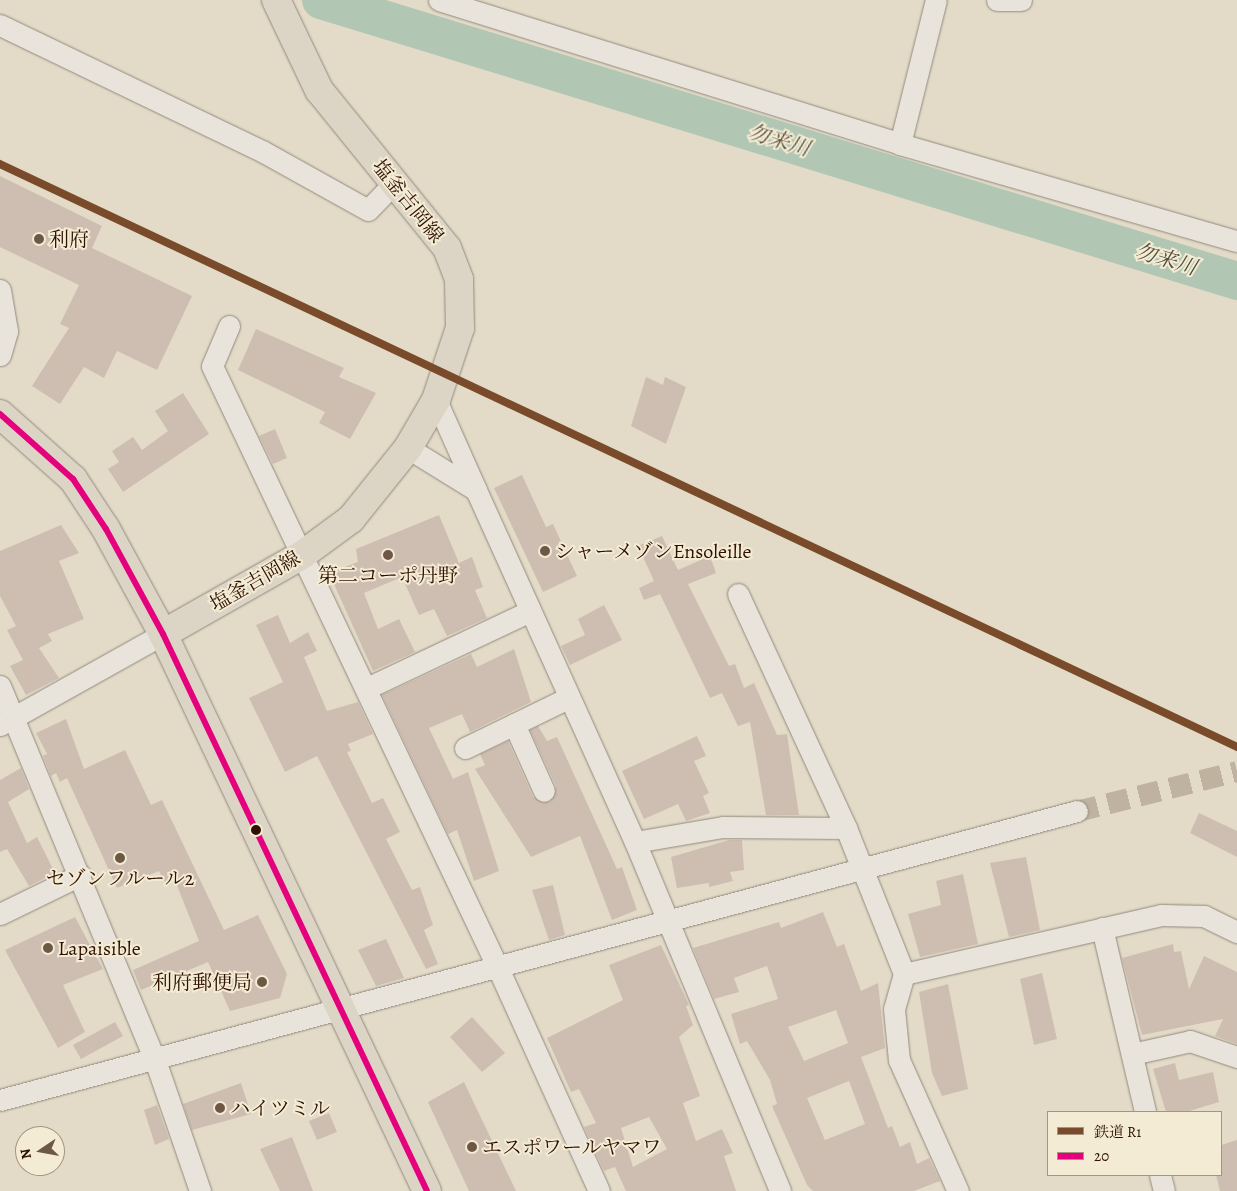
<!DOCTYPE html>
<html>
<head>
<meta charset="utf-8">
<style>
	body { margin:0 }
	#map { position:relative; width:1237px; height:1191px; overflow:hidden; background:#e3dbc8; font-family:Alegreya,"Noto Serif JP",serif }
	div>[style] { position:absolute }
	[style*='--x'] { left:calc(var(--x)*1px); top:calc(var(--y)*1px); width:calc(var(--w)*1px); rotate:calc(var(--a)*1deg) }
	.river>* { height:38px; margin:-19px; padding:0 19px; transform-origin:19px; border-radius:19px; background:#b1c7b4 }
	.building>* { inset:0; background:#cebeb2 }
	.minor-tunnel>* { height:21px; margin-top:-10.5px; transform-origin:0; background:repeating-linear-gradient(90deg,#bfb3a0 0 21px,transparent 0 32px) }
	.roads { filter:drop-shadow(0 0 1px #92897c) drop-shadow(0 0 1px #92897c) }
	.minor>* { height:21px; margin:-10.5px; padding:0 10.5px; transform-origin:10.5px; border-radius:10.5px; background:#e9e4db }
	.major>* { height:28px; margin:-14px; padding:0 14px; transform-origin:14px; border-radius:14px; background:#dcd5c6 }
	.rail>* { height:4px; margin-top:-2px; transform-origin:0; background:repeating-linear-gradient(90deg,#a49e94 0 9px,transparent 0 18px) }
	.bus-1>* { height:6px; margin:-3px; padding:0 3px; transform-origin:3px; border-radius:3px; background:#e5007d }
	.rail-1>* { height:8px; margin:-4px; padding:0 4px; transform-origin:4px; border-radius:4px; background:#7a4b2a }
	.dots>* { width:14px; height:14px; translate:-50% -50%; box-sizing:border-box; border:2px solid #f4ebd4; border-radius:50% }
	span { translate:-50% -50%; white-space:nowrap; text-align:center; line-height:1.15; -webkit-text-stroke:4px #f4ebd4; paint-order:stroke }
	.street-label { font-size:20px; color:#2e1100 }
	.poi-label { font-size:20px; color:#2e1100 }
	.left { translate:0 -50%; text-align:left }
	.right { translate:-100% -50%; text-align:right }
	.water-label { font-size:21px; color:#544e3c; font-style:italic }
	.legend { position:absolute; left:1047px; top:1111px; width:175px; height:65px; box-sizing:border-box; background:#f4ebd4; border:1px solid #a5947f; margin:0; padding:6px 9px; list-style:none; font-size:15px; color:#2e1100 }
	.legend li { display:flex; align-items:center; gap:10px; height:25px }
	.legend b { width:25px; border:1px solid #a5947f }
	.north { position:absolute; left:15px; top:1126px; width:50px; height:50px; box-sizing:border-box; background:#f4ebd4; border:1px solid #a5947f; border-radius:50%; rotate:258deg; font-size:14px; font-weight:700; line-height:20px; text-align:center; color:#2e1100 }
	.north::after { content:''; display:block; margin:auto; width:18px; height:22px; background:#6d5846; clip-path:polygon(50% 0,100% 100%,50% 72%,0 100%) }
</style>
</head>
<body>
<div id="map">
	<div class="river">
		<i style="--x:321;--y:0;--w:958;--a:17.05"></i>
	</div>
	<div class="building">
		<i style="clip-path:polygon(0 176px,102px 226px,92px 248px,192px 296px,157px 370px,117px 351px,104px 378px,84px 367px,60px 404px,32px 386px,69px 328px,60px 324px,79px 285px,0 247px)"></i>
		<i style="clip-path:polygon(256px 329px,344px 368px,339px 377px,376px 393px,350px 439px,319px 423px,325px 412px,238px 370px)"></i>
		<i style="clip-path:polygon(646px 377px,663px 385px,665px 377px,686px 387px,666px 444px,631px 426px)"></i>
		<i style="clip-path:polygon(183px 393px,209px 434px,123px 492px,108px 469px,119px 462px,112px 451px,133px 437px,142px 450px,168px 431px,155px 411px)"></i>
		<i style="clip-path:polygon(275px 429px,287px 458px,273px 464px,259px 436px)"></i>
		<i style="clip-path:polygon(522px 475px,546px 527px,553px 524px,577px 576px,543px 592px,494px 488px)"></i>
		<i style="clip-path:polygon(439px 515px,459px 563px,472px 557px,483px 587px,475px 590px,487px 618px,447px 636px,434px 609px,419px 615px,402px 577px,364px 593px,378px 629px,399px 619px,415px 652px,373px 671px,329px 573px,358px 562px,356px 549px)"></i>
		<i style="clip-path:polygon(61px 525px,79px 553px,59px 561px,84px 619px,48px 634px,52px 641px,39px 648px,59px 678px,26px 695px,10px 666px,23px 660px,7px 630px,16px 626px,0 596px,0 551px)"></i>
		<i style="clip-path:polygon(662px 536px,678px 570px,710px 556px,716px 573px,688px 584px,729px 666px,735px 664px,744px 688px,754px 683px,777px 735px,787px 734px,799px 815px,766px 815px,750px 722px,738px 726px,722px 693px,710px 698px,660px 594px,644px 600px,639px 588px,654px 581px,638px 546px)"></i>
		<i style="clip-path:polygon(604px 605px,622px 640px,570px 665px,561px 646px,585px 635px,578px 619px)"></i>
		<i style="clip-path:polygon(278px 615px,290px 643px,308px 632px,317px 651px,304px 657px,327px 711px,358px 702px,373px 734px,348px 744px,351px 751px,347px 752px,372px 803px,383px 798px,400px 832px,386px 839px,412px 890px,420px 887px,433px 925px,424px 930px,438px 964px,426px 969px,317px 756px,285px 772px,249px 698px,283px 682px,256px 625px)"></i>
		<i style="clip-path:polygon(514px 649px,531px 702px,470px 732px,462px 714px,429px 728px,453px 779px,468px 772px,499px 871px,474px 881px,457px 830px,448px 834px,382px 695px,471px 654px,477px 667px)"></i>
		<i style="clip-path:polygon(66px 719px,84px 769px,125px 750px,151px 805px,162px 800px,224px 930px,258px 915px,287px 974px,280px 998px,230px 1011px,208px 962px,141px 990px,133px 970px,199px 941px,174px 878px,165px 882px,159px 871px,117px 888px,67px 778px,60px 782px,56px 773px,51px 776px,43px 756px,47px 754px,36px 733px)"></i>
		<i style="clip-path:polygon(538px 726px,547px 741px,557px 737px,617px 869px,622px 867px,637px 910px,612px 920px,580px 836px,531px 857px,475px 769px,485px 765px,480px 754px,508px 741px,533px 797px,550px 802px,556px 786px,530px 730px)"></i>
		<i style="clip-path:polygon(697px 736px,706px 756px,694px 761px,709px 793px,703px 796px,710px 813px,686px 821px,678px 804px,644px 819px,622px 771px)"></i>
		<i style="clip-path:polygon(21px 768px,29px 789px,8px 802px,27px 843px,37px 837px,55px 873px,29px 886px,7px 849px,0 852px,0 780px)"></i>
		<i style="clip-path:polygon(1199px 813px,1237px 831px,1237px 857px,1190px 833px)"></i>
		<i style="clip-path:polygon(729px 840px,742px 840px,744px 870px,730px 872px,733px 881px,709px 887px,709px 883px,677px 888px,671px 857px)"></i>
		<i style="clip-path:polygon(1026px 857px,1040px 930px,1009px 937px,990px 863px)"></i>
		<i style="clip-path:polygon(963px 874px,978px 944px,920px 957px,908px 914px,941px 905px,936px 881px)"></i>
		<i style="clip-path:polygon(553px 885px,565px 935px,549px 940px,532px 890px)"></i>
		<i style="clip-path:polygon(evenodd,823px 912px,837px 947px,844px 944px,861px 991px,878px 983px,885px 1048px,861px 1057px,888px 1128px,892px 1126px,900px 1147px,910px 1142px,917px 1164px,929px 1158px,940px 1181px,914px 1191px,813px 1191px,807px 1185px,772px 1106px,777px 1104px,770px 1080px,747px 1041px,740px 1044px,731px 1014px,778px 999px,767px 966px,734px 978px,739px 992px,714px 999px,693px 948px,779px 922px,781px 928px,823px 912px,836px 1010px,848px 1043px,804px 1061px,788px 1027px,836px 1010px,823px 912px,849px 1081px,865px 1124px,825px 1140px,807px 1098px,849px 1081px)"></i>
		<i style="clip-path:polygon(75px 917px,103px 969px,63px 985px,85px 1032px,58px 1048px,5px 950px)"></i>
		<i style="clip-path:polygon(386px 939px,404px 978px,376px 986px,358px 950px)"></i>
		<i style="clip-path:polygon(1173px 944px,1174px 952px,1181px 951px,1189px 989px,1204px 956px,1237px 972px,1237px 1044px,1215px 1036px,1223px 1019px,1142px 1035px,1122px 958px)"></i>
		<i style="clip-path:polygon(evenodd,661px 945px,689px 1005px,686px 1006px,693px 1025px,679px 1037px,700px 1096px,683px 1103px,696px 1141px,722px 1129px,733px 1153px,724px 1156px,736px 1191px,626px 1191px,615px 1167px,604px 1171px,584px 1127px,596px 1123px,579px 1089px,571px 1092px,547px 1038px,623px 1000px,609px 965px,661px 945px,649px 1117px,667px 1149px,633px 1167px,621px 1128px,649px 1117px)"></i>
		<i style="clip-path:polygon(1042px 973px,1057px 1039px,1034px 1045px,1020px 979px)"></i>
		<i style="clip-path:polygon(948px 984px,968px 1089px,942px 1096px,932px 1073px,919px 992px)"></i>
		<i style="clip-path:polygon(472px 1017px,505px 1053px,482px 1072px,450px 1037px)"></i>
		<i style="clip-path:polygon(115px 1022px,123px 1036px,81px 1059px,73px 1045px)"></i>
		<i style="clip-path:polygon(1175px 1063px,1179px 1080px,1213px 1072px,1219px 1102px,1186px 1112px,1166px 1112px,1153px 1069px)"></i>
		<i style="clip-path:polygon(464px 1082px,516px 1191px,469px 1191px,428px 1102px)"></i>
		<i style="clip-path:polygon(241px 1083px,251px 1114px,192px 1130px,183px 1104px)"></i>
		<i style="clip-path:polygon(157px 1105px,169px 1139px,155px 1145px,144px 1110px)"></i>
		<i style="clip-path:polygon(329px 1113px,337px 1132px,317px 1140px,309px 1121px)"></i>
		<i style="clip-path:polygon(292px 1137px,313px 1191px,280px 1191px,260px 1149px)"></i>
		<i style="clip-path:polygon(1237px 1140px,1237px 1191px,1220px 1191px,1216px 1175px,1221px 1175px,1221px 1145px)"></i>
	</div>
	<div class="minor-tunnel">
		<i style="--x:1077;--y:811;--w:165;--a:-14"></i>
	</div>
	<div class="roads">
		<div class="minor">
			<i style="--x:439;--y:0;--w:483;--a:17.3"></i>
			<i style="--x:900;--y:144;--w:351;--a:16.1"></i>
			<i style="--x:997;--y:0;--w:24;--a:0"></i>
			<i style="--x:0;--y:25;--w:291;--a:25.7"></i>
			<i style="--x:262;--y:151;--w:121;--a:29.1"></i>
			<i style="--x:368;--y:210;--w:39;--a:-46"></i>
			<i style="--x:900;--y:144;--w:148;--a:-76"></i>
			<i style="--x:0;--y:290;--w:42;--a:80.3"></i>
			<i style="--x:7;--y:331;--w:25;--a:106"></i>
			<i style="--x:229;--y:326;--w:43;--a:113"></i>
			<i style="--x:212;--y:366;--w:664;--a:64.59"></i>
			<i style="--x:497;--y:966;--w:247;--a:65.6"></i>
			<i style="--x:436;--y:400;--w:98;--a:66"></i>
			<i style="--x:408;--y:448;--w:80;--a:31.7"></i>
			<i style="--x:476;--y:490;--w:386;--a:65.7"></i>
			<i style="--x:635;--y:842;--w:378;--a:67.4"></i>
			<i style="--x:738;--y:594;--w:258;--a:65.2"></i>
			<i style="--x:846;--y:828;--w:157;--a:68.3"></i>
			<i style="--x:904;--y:974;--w:36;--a:106"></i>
			<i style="--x:894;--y:1009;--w:51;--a:84.4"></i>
			<i style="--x:899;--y:1060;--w:144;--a:65.8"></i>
			<i style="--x:0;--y:686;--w:405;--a:67.5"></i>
			<i style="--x:155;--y:1060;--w:139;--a:71"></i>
			<i style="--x:367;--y:688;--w:178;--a:-25.3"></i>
			<i style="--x:514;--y:724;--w:73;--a:65.9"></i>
			<i style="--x:0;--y:725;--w:187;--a:-29.2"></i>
			<i style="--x:465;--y:748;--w:114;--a:-25.9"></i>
			<i style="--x:635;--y:842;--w:89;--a:-9.7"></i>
			<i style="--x:723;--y:827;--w:123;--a:0.5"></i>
			<i style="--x:0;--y:914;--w:89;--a:-26"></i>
			<i style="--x:1102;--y:928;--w:189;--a:76.8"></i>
			<i style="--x:904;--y:974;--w:264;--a:-12.9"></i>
			<i style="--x:1161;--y:915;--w:43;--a:1.3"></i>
			<i style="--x:1204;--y:916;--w:37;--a:26"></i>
			<i style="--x:1132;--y:1054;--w:59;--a:-12.6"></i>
			<i style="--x:1190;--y:1041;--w:50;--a:18.8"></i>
			<i style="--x:0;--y:1100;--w:1115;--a:-15.02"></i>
			<i style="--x:1160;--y:1175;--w:16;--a:76"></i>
		</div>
		<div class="major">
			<i style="--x:0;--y:414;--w:98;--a:41.7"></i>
			<i style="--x:73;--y:479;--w:60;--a:56.6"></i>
			<i style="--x:106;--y:529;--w:119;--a:61.5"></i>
			<i style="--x:163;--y:634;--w:616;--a:64.64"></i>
			<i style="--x:163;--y:634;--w:160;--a:-29.6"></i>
			<i style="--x:302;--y:555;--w:61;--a:-36.3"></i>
			<i style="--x:351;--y:519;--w:91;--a:-51.2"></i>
			<i style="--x:408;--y:448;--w:56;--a:-59.7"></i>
			<i style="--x:436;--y:400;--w:76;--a:-71.6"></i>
			<i style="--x:460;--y:328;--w:49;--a:-91.2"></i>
			<i style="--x:459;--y:279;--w:33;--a:-111"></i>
			<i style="--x:447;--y:248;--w:203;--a:-129"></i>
			<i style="--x:319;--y:90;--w:100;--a:-115.5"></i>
		</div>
	</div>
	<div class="rail">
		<i style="--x:0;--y:164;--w:990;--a:25.17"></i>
	</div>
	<div class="bus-1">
		<i style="--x:0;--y:414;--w:98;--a:41.7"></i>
		<i style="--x:73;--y:479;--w:60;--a:56.6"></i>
		<i style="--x:106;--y:529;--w:119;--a:61.5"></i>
		<i style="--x:163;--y:634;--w:616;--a:64.64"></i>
	</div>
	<div class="rail-1">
		<i style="--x:0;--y:164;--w:1368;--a:25.23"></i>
	</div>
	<div class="dots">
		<i style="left:39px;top:239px;background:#6d5846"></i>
		<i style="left:545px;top:551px;background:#6d5846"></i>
		<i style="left:388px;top:555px;background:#6d5846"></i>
		<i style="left:256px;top:830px;background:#2e1100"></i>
		<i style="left:120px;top:858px;background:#6d5846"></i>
		<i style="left:48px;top:948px;background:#6d5846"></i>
		<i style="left:262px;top:982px;background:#6d5846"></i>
		<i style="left:220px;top:1108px;background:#6d5846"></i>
		<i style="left:472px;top:1147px;background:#6d5846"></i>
	</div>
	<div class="street-label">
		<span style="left:408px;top:201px;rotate:51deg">塩釜吉岡線</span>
		<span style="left:255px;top:581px;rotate:-30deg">塩釜吉岡線</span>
	</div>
	<div class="poi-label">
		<span class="left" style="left:49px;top:239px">利府</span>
		<span class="left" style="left:555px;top:551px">シャーメゾンEnsoleille</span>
		<span style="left:388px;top:575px">第二コーポ丹野</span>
		<span style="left:120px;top:878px">セゾンフルール2</span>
		<span class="left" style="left:58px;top:948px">Lapaisible</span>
		<span class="right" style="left:252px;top:982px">利府郵便局</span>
		<span class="left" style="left:230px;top:1108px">ハイツミル</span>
		<span class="left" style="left:482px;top:1147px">エスポワールヤマワ</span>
	</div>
	<div class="water-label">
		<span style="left:779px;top:140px;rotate:17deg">勿来川</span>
		<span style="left:1166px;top:259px;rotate:17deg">勿来川</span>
	</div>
	<ul class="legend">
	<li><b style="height:6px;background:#7a4b2a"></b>鉄道 R1</li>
	<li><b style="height:6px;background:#e5007d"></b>20</li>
	</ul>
	<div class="north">N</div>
</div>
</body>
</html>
